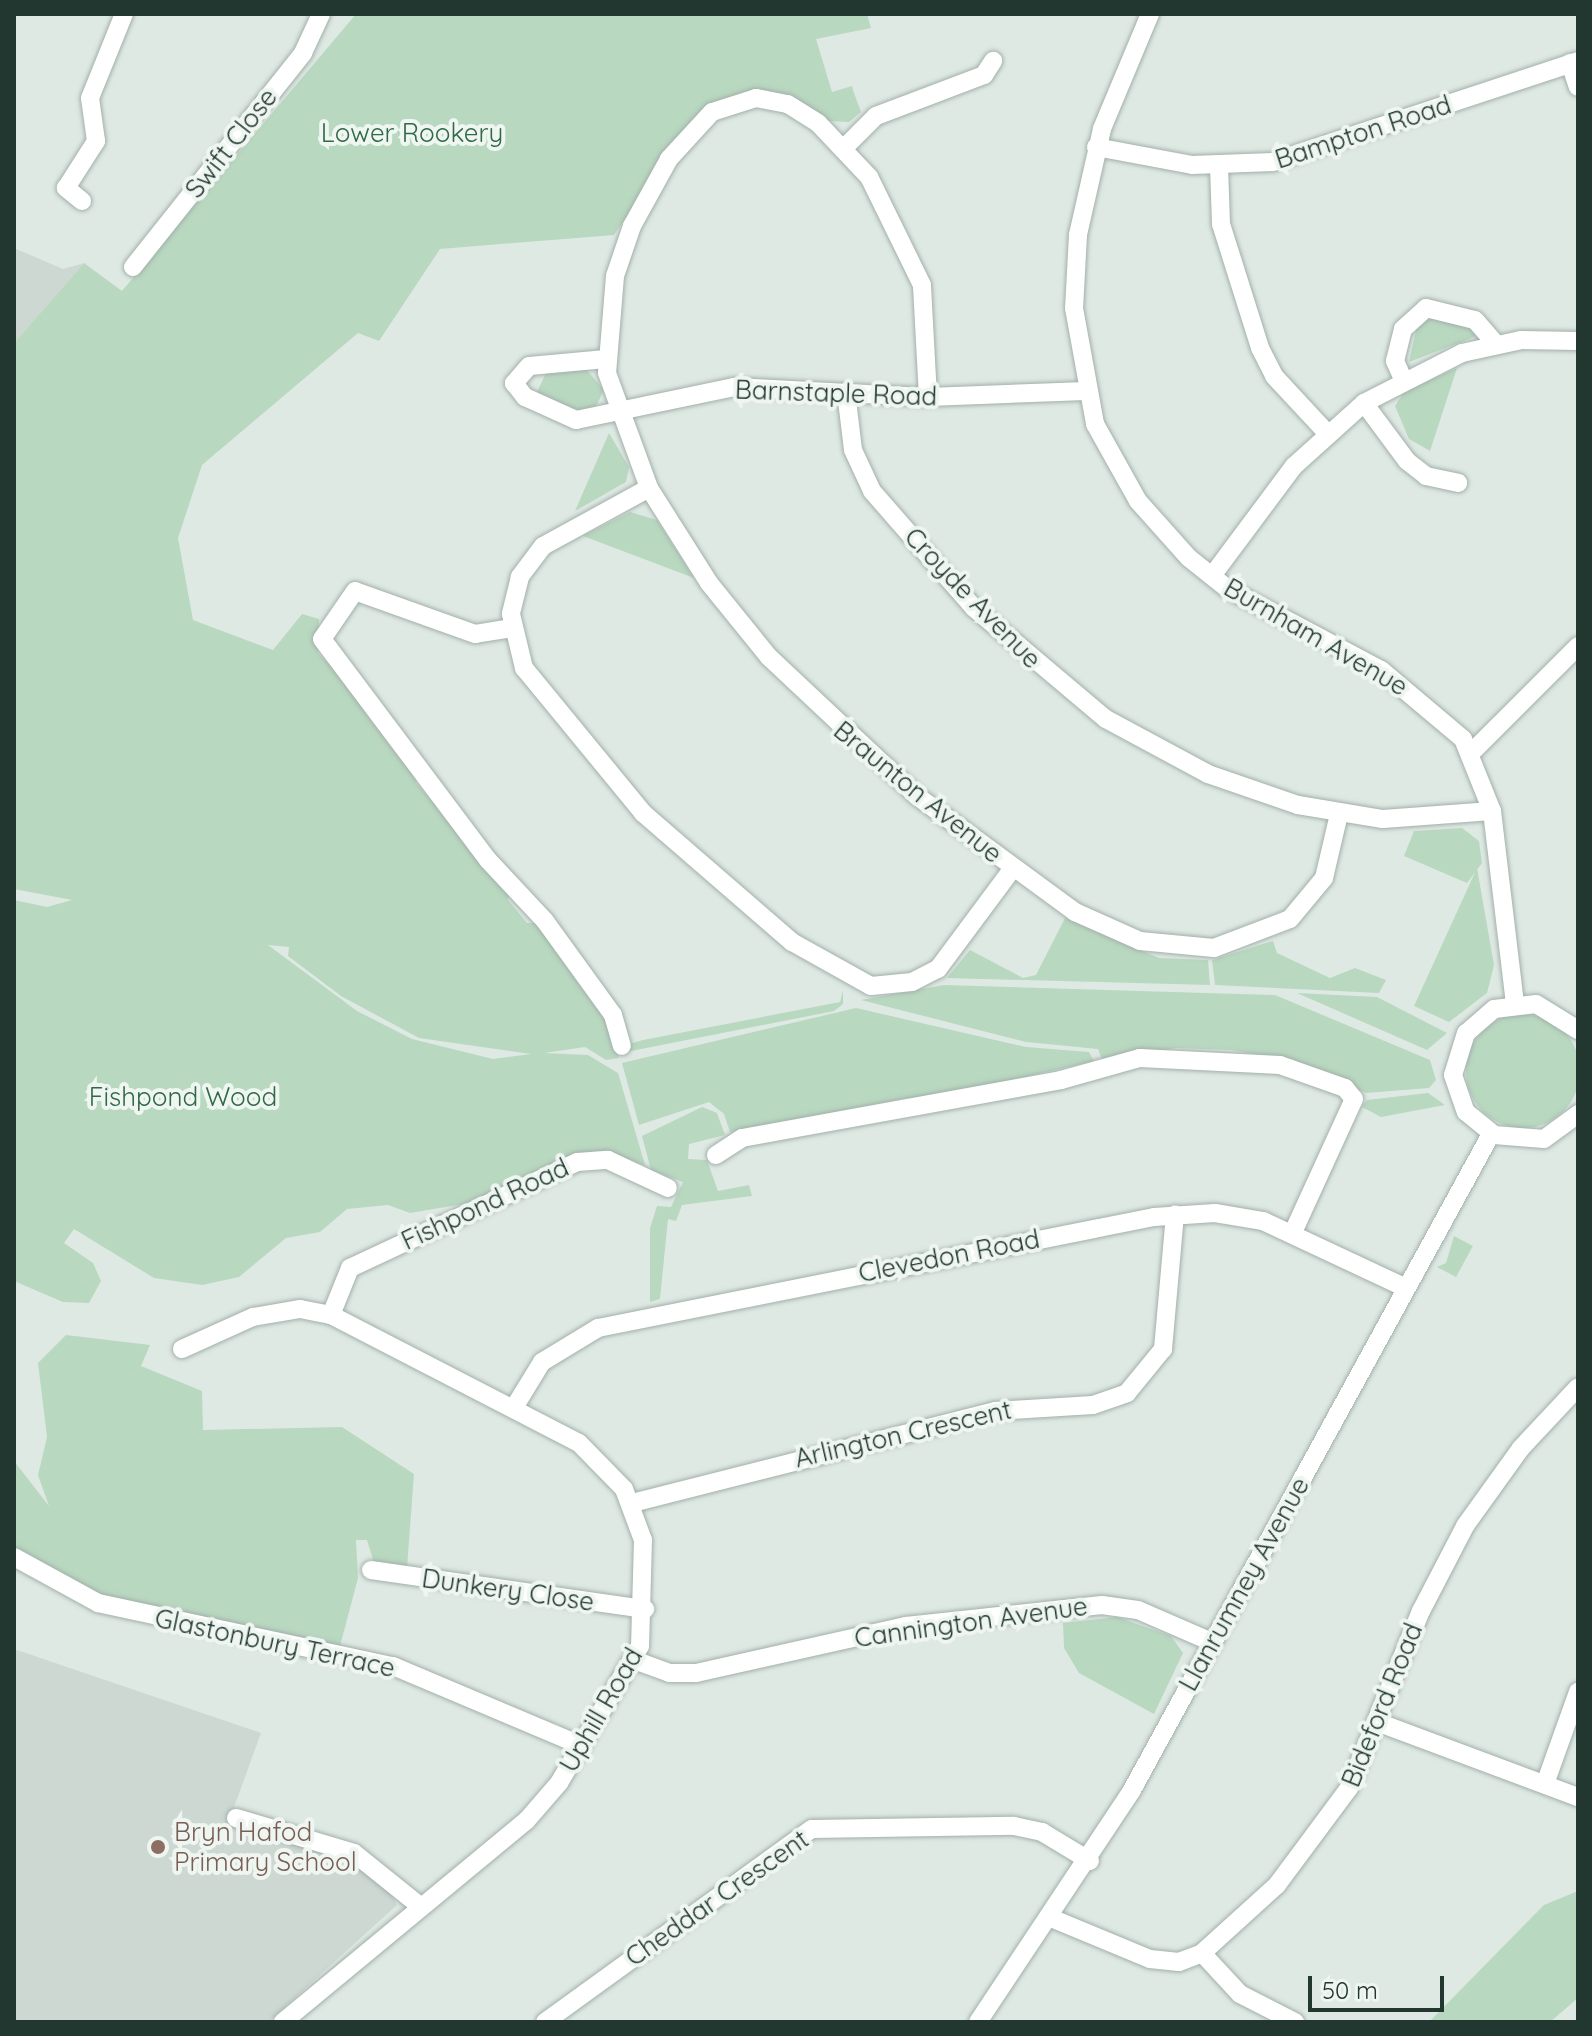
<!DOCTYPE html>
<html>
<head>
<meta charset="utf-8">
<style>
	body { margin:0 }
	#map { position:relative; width:1592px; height:2036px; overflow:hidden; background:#dfe9e4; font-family:Quicksand,sans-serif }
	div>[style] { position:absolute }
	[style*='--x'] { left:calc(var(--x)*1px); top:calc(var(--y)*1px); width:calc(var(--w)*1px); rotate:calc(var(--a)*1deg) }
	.built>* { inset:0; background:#cdd8d3 }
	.green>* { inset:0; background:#b9d8c0 }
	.round { border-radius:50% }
	.roads { filter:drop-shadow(0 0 2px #a2b0aa) drop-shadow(0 0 2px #a2b0aa) }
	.minor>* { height:18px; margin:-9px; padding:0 9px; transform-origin:9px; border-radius:9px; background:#fff }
	.dots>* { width:22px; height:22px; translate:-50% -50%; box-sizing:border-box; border:4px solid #eff6f2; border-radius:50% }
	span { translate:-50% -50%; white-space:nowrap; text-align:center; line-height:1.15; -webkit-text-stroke:8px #eff6f2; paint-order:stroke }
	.street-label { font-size:26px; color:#213730 }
	.park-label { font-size:26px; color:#306944 }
	.education-label { font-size:26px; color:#785e54 }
	.left { translate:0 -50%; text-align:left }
	.frame { position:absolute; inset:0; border:16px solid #213730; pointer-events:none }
	.scale { position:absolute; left:1308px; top:1976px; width:136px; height:36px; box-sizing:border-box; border:4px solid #213730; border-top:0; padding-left:10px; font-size:24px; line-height:28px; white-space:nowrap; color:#213730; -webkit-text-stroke:6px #eff6f2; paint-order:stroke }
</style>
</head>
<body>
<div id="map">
	<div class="built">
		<i style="clip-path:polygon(14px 248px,63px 269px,84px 263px,14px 343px)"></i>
		<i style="clip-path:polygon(14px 1649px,261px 1733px,228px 1824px,377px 1870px,397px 1905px,268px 2022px,14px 2022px)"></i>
	</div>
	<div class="green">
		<i style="clip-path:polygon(evenodd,356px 14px,867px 14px,871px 28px,816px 39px,832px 92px,852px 86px,854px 93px,861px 112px,849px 122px,828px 121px,780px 96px,742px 93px,687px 126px,614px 235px,440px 249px,379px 341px,358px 333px,202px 465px,178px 538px,193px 620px,273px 650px,302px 614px,319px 619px,318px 653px,361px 697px,366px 714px,405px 765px,414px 766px,416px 783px,511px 890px,508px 900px,527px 923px,537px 923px,607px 1019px,619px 1058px,606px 1060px,585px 1047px,544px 1053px,588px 1055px,618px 1073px,645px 1165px,606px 1154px,475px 1202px,410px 1213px,388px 1205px,347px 1209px,320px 1232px,286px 1238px,239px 1277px,202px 1285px,154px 1278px,74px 1229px,64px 1243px,93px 1263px,101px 1281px,89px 1303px,63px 1302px,14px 1281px,14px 900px,47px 907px,72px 900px,14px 889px,14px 343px,84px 263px,122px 291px,356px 14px,268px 945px,289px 947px,288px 956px,341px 996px,419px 1038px,531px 1054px,493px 1059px,412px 1039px,357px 1011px,268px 945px)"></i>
		<i style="clip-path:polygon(1432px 315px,1450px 316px,1482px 334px,1409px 362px,1417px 326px)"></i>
		<i style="clip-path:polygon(1457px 368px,1430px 451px,1409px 439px,1395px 406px,1404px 392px)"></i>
		<i style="clip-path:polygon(586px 369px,604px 390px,594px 410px,575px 412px,537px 392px,546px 373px)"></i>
		<i style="clip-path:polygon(609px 433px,629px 467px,626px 482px,575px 511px)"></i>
		<i style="clip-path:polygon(630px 512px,657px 520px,694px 578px,583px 536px)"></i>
		<i style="clip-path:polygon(1462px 828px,1479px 841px,1482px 863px,1467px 883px,1404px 856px,1414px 831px)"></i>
		<i style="clip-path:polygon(1477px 868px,1494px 965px,1487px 993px,1449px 1022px,1414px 1006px)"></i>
		<i style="clip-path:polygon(1065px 918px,1159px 958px,1208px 960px,1210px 985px,947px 978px,970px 950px,1023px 978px,1036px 975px)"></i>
		<i style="clip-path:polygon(1273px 941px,1277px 953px,1330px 978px,1355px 968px,1386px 980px,1379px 993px,1215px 985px,1212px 960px)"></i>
		<i style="clip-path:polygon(944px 985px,1275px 995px,1430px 1060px,1436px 1080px,1429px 1088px,1366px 1093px,1289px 1060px,1231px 1050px,1177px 1048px,1102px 1059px,1098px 1049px,1026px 1042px,861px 1000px)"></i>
		<i style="clip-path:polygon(843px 990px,843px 1004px,834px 1011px,626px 1052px,625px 1045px,643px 1040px,840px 1002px)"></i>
		<i style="clip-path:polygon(1297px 993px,1377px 997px,1447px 1033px,1427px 1050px)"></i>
		<i style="clip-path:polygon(856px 1008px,1026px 1047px,1089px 1052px,1094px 1061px,913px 1103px,908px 1098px,730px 1132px,724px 1114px,709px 1102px,639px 1125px,622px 1063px)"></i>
		<i class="round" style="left:1466px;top:1014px;width:114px;height:114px"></i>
		<i style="clip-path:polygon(1428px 1093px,1445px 1105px,1381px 1117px,1362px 1107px,1367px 1100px)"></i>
		<i style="clip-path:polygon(702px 1107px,717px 1113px,725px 1135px,689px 1144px,688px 1159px,707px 1160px,718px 1191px,749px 1185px,752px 1196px,682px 1205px,676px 1221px,668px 1219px,660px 1299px,650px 1302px,650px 1228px,657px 1206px,671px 1207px,683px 1182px,651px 1170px,642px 1136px)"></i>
		<i style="clip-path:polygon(1454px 1236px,1473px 1246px,1456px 1277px,1437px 1267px,1446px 1263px)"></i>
		<i style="clip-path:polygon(66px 1335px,150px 1345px,141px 1366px,202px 1391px,203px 1430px,342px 1427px,414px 1474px,407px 1568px,374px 1563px,367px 1540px,356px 1540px,358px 1578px,340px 1646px,93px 1595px,14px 1550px,14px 1461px,49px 1506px,38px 1475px,47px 1437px,38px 1363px)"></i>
		<i style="clip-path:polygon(1117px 1617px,1171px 1636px,1183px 1653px,1154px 1714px,1079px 1673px,1064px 1648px,1063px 1623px)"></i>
		<i style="clip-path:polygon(1578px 1891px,1578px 1998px,1550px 2022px,1429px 2022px,1544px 1905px)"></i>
	</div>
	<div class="roads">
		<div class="minor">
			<i style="--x:1150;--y:14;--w:125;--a:112.7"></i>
			<i style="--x:1102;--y:129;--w:109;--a:102.8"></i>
			<i style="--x:1078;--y:235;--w:73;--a:93.1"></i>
			<i style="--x:1074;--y:308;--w:118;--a:79.7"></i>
			<i style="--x:1095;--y:424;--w:88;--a:60.8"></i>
			<i style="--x:1138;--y:501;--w:76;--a:48.2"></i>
			<i style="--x:1189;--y:558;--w:50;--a:38.5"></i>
			<i style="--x:1228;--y:589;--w:173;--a:27.9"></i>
			<i style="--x:1381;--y:670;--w:107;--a:40.1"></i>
			<i style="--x:1463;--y:739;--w:78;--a:68.1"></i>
			<i style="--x:1492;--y:811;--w:194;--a:83.2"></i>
			<i style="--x:1570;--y:63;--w:25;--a:72"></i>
			<i style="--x:1096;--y:147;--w:98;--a:10.6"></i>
			<i style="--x:1192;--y:165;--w:81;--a:-2.1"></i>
			<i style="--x:1273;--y:162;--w:321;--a:-18.3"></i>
			<i style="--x:844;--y:148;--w:45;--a:-45"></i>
			<i style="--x:876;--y:116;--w:116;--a:-20.8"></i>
			<i style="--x:984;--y:75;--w:17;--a:-57"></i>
			<i style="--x:1219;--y:166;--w:58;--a:88"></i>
			<i style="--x:1221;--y:224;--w:130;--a:72.5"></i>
			<i style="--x:1260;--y:348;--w:31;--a:63"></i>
			<i style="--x:1274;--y:376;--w:78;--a:47.1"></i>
			<i style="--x:82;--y:201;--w:21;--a:-141"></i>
			<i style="--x:66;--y:188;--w:56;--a:-57.4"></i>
			<i style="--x:96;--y:141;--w:43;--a:-97.9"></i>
			<i style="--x:90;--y:98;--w:91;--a:-68"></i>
			<i style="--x:133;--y:267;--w:273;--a:-51.5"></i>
			<i style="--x:303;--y:53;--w:43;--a:-65.2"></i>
			<i style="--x:606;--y:359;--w:77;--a:174.8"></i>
			<i style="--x:529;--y:366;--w:23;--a:131"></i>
			<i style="--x:514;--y:383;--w:18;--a:52"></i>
			<i style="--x:525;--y:397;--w:56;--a:24.3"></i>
			<i style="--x:576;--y:420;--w:161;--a:-11.8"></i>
			<i style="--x:734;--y:387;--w:194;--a:3"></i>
			<i style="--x:928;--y:397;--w:158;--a:-2.2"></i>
			<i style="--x:1403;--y:379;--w:20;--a:-114"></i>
			<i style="--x:1395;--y:361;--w:33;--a:-76"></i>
			<i style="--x:1403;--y:329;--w:31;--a:-42"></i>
			<i style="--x:1426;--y:308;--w:50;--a:13.8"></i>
			<i style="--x:1475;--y:320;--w:32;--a:49"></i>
			<i style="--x:846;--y:392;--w:58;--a:83.1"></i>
			<i style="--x:853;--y:450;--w:45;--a:65.1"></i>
			<i style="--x:872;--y:491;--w:155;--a:48.9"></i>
			<i style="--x:974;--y:608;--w:172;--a:40.1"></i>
			<i style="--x:1106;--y:719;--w:116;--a:28.3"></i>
			<i style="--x:1208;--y:774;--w:95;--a:19"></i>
			<i style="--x:1298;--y:805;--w:86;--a:9.4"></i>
			<i style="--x:1383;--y:819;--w:109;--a:-4.2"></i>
			<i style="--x:928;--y:397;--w:112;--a:-93.1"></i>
			<i style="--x:922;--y:285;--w:120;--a:-116.1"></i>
			<i style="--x:869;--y:177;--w:74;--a:-133.4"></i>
			<i style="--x:818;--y:123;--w:36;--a:-148"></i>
			<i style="--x:787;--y:104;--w:32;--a:-169"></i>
			<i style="--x:756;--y:98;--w:46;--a:162.3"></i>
			<i style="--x:712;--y:112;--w:64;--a:132.5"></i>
			<i style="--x:669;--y:159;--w:77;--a:118.9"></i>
			<i style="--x:632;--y:226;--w:53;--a:108.8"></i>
			<i style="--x:615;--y:276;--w:97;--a:94.7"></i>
			<i style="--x:607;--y:373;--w:122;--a:69.9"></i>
			<i style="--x:649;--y:488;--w:112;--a:57.7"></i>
			<i style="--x:709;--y:583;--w:95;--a:51"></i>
			<i style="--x:769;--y:657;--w:203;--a:43.2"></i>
			<i style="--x:917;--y:796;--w:196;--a:36.3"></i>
			<i style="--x:1075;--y:912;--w:71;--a:24"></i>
			<i style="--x:1140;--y:941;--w:74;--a:5.4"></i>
			<i style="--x:1214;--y:948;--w:81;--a:-20.9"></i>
			<i style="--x:1290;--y:919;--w:53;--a:-50.3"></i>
			<i style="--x:1324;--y:878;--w:66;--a:-76.8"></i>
			<i style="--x:1364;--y:403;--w:72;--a:53.4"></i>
			<i style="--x:1407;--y:461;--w:24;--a:38"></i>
			<i style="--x:1426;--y:476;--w:33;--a:12"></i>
			<i style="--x:649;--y:488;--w:121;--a:151.3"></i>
			<i style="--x:543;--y:546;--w:39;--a:127"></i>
			<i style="--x:520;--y:577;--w:38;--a:104"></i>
			<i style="--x:511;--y:614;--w:56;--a:76.5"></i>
			<i style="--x:524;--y:668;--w:188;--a:50.6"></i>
			<i style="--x:643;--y:813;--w:197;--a:40.9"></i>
			<i style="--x:792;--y:942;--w:90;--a:29.1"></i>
			<i style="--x:871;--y:986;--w:41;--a:-5.6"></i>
			<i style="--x:912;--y:982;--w:29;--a:-27"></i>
			<i style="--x:938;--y:969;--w:126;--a:-53.4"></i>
			<i style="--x:1212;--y:576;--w:137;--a:-53.3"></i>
			<i style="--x:1294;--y:466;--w:94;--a:-42"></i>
			<i style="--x:1364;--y:403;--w:110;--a:-27"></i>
			<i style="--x:1462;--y:353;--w:60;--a:-12.4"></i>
			<i style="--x:1521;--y:340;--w:57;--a:1"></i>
			<i style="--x:512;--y:628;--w:37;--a:171"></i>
			<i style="--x:475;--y:634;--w:127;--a:-160.3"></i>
			<i style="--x:355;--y:591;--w:58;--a:124.5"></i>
			<i style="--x:322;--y:639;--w:276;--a:53.1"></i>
			<i style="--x:488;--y:860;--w:83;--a:46.9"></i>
			<i style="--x:545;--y:921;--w:116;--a:54.1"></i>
			<i style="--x:613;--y:1015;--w:32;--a:74"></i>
			<i style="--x:1472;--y:752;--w:150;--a:-45"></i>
			<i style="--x:1578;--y:1030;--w:49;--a:-148.2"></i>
			<i style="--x:1536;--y:1004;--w:42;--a:173.2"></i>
			<i style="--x:1494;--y:1009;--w:37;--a:139"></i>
			<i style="--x:1466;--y:1033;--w:44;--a:107.2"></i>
			<i style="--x:1453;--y:1075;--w:39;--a:71"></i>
			<i style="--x:1466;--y:1112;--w:36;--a:39"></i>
			<i style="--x:1494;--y:1135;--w:50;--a:4.6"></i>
			<i style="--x:1544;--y:1139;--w:42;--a:-36.3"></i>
			<i style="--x:716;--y:1155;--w:31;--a:-33"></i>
			<i style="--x:742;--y:1138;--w:324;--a:-10.3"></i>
			<i style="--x:1061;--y:1080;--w:82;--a:-15.6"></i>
			<i style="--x:1140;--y:1058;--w:140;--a:2.9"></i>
			<i style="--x:1280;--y:1065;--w:69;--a:19.5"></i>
			<i style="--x:1345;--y:1088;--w:14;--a:51"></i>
			<i style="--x:1354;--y:1099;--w:146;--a:114.6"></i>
			<i style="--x:331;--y:1315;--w:51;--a:-68"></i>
			<i style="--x:350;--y:1268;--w:251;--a:-25"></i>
			<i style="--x:577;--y:1162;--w:31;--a:-4"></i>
			<i style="--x:608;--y:1160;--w:66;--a:25"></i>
			<i style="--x:182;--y:1349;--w:78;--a:-24.3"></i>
			<i style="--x:253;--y:1317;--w:48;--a:-9.7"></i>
			<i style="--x:300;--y:1309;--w:32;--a:11"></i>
			<i style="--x:331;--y:1315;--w:279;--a:27.3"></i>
			<i style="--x:579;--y:1443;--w:64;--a:45.6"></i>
			<i style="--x:624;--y:1489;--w:54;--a:69.6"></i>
			<i style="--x:643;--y:1540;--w:106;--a:91.6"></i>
			<i style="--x:640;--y:1646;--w:159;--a:120.6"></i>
			<i style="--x:559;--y:1783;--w:49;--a:130.9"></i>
			<i style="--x:527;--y:1820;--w:317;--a:140.4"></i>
			<i style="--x:515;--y:1406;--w:52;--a:-58.5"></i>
			<i style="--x:542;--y:1362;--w:66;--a:-31.3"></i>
			<i style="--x:598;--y:1328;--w:567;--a:-11.29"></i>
			<i style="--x:1154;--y:1217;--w:61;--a:-3.8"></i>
			<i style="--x:1215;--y:1213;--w:49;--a:9.5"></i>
			<i style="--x:1263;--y:1221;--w:158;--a:25.1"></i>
			<i style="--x:632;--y:1503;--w:374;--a:-14.2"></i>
			<i style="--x:995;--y:1411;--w:98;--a:-3.5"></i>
			<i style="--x:1093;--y:1405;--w:36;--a:-19"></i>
			<i style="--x:1127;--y:1393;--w:57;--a:-50.7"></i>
			<i style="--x:1163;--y:1349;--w:135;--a:-84.9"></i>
			<i style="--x:14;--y:1557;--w:96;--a:28.7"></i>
			<i style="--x:98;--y:1603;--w:302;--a:12.1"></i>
			<i style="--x:393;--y:1666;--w:205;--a:22.9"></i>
			<i style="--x:371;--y:1570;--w:277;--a:8.1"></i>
			<i style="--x:634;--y:1660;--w:37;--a:20"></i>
			<i style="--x:669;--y:1673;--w:27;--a:0"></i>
			<i style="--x:696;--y:1673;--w:215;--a:-12.6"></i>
			<i style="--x:906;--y:1626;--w:197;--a:-6.1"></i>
			<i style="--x:1102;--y:1605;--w:36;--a:8"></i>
			<i style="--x:1138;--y:1610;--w:81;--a:23.4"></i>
			<i style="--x:1377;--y:1722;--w:215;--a:20.5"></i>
			<i style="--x:1545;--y:1784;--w:98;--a:-70.3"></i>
			<i style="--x:236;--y:1818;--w:123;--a:16.5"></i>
			<i style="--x:354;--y:1853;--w:85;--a:38.8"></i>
			<i style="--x:1051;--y:1918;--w:107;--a:22.5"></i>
			<i style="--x:1150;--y:1959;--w:29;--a:6"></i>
			<i style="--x:1179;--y:1962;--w:25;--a:-21"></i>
			<i style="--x:1202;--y:1953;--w:101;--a:-42.2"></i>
			<i style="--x:1277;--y:1885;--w:121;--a:-53.4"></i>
			<i style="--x:1349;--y:1788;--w:191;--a:-67.9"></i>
			<i style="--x:1421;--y:1611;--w:96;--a:-62.6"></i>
			<i style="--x:1465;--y:1526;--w:96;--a:-54.3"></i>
			<i style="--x:1521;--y:1448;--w:83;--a:-46.9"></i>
			<i style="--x:1202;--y:1953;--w:56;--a:47.2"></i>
			<i style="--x:1240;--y:1994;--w:62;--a:27"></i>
			<i style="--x:545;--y:2022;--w:329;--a:-35.9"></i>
			<i style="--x:812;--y:1829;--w:202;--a:-0.9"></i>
			<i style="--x:1014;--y:1826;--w:29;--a:12"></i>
			<i style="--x:1042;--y:1832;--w:56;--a:31.1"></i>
			<i style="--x:978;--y:2022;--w:278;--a:-56.4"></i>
			<i style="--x:1132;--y:1790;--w:748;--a:-61.31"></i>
		</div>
	</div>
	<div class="dots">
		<i style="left:158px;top:1847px;background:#8d6e63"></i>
	</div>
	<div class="street-label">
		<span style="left:1363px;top:132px;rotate:-18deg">Bampton Road</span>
		<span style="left:231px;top:143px;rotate:-52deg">Swift Close</span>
		<span style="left:836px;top:393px;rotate:2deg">Barnstaple Road</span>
		<span style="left:973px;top:598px;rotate:46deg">Croyde Avenue</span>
		<span style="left:1316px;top:637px;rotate:30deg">Burnham Avenue</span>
		<span style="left:918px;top:792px;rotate:39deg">Braunton Avenue</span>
		<span style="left:485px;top:1204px;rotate:-25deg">Fishpond Road</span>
		<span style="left:949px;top:1256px;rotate:-11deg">Clevedon Road</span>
		<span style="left:903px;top:1434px;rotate:-13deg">Arlington Crescent</span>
		<span style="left:1244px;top:1584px;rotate:-61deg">Llanrumney Avenue</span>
		<span style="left:508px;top:1590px;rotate:8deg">Dunkery Close</span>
		<span style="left:971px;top:1622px;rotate:-8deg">Cannington Avenue</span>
		<span style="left:275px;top:1643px;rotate:12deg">Glastonbury Terrace</span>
		<span style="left:1382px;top:1705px;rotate:-68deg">Bideford Road</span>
		<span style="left:601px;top:1710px;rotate:-60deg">Uphill Road</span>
		<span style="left:717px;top:1898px;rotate:-35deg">Cheddar Crescent</span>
	</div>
	<div class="park-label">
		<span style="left:412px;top:133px">Lower Rookery</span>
		<span style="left:183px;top:1097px">Fishpond Wood</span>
	</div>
	<div class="education-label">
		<span class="left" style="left:174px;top:1847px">Bryn Hafod<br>Primary School</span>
	</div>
	<div class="frame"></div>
	<div class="scale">50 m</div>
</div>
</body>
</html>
